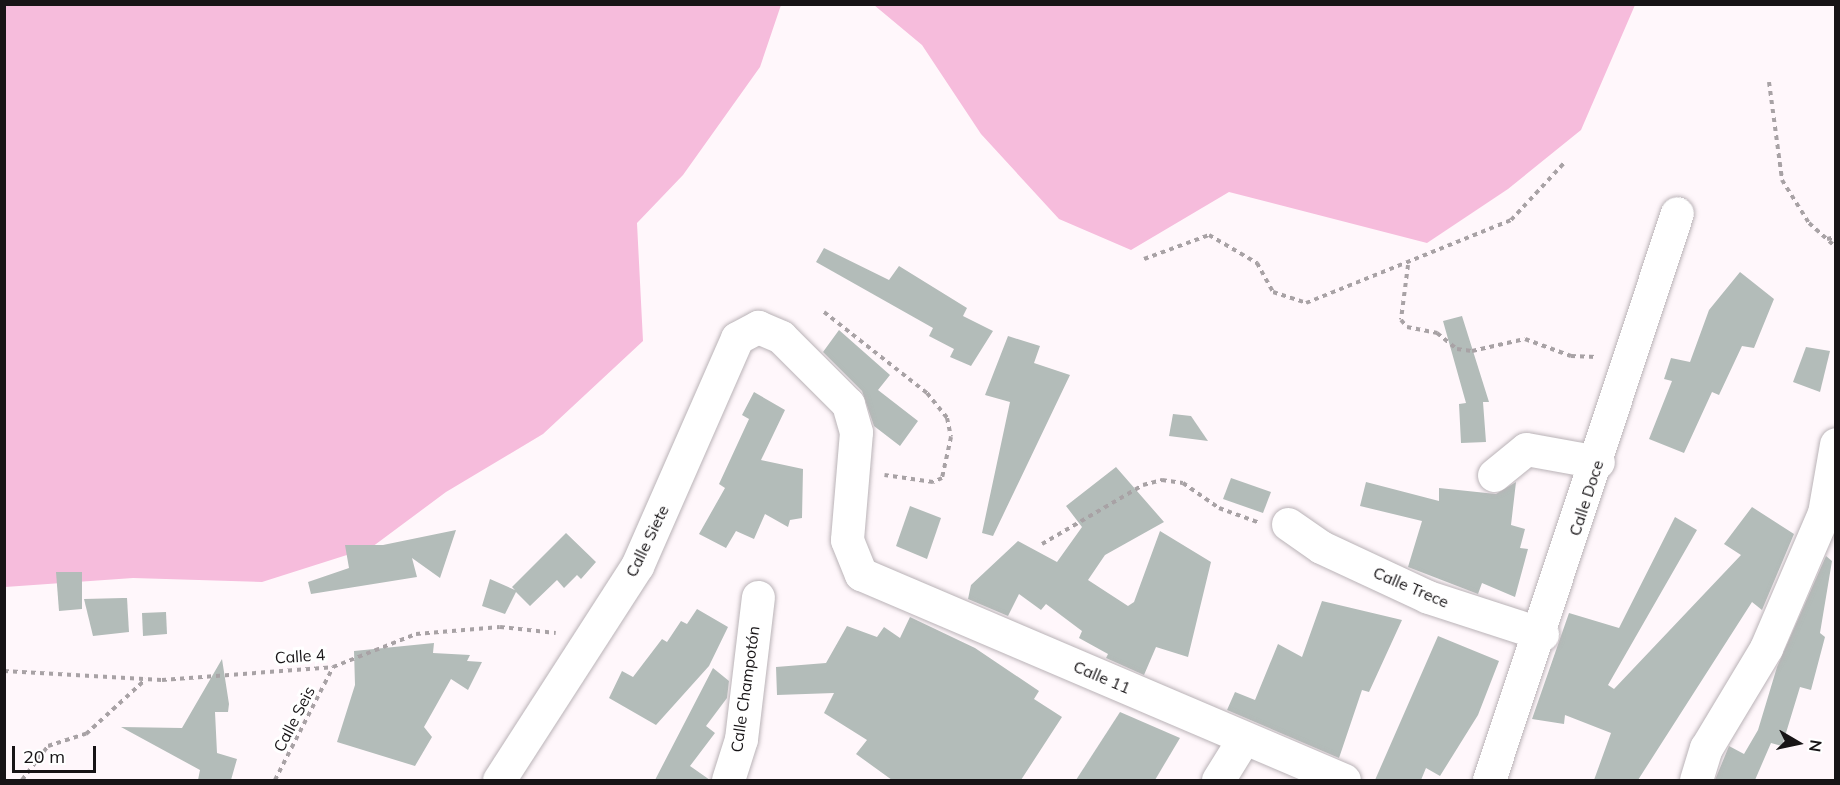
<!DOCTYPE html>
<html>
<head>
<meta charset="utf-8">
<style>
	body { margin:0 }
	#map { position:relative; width:1840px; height:785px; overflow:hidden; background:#fff7fb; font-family:Mulish,sans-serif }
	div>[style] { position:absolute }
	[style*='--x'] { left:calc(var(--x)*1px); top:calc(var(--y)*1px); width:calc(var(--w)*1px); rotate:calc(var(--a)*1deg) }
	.green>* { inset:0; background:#f6bcdc }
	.building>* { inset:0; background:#b3bcb9 }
	.path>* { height:4px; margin-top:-2px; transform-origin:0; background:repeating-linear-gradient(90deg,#a8a2a5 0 4.5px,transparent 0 9px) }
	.roads { filter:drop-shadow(0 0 2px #bab3b7) drop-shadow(0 0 2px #bab3b7) }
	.minor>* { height:33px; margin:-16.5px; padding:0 16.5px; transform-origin:16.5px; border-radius:16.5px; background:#fff }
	span { translate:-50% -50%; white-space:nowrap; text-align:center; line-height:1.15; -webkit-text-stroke:6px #fff; paint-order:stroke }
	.street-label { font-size:16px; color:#171416 }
	.frame { position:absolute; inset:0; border:6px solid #171416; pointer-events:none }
	.north { position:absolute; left:1768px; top:713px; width:60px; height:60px; -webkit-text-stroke:4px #fff; paint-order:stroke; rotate:99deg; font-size:16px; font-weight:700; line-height:24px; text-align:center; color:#171416 }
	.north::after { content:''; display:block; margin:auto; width:21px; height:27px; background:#171416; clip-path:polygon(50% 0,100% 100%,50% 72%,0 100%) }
	.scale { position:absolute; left:12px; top:746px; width:84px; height:27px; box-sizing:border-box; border:3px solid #171416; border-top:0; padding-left:8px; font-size:18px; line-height:21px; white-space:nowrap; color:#171416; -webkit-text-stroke:4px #fff; paint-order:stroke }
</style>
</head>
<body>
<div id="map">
	<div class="green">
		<i style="clip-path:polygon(5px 5px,781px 5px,760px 67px,683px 175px,637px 223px,643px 341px,543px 434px,446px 492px,372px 547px,262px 582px,133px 578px,5px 587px)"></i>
		<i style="clip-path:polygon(874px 5px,1635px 5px,1581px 130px,1508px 189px,1427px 243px,1229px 192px,1131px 250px,1059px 219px,981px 134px,922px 45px)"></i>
	</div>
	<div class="building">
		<i style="clip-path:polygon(824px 248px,889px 280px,899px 266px,967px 308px,963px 316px,993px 331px,971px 366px,950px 357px,954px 349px,929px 336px,933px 328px,816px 262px)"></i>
		<i style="clip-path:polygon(1740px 272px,1774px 299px,1754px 348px,1742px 346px,1719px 395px,1712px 392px,1684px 453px,1649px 439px,1672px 381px,1664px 379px,1671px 358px,1690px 362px,1709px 310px)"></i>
		<i style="clip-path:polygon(1462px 316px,1489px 402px,1483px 402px,1486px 442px,1461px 443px,1459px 404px,1466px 403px,1443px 321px)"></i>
		<i style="clip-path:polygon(839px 330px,890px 375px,878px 390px,918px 421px,900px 446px,874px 426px,862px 391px,823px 352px)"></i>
		<i style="clip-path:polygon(1008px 336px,1040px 346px,1034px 363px,1070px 375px,993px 536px,982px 533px,1010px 402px,985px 395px)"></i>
		<i style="clip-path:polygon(1806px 347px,1830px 351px,1820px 392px,1793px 382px)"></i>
		<i style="clip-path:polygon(754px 392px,785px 410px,761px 460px,803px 469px,802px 518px,790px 520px,788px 527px,765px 514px,754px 539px,736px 531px,726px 548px,699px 534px,725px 488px,719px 484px,749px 419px,742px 415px)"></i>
		<i style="clip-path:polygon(1173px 414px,1191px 416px,1208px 441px,1169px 436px)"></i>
		<i style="clip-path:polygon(1116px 467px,1164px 522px,1105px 555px,1088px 580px,1128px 606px,1134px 602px,1160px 531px,1211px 562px,1188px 657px,1156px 647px,1144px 675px,1106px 658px,1108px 654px,1079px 638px,1082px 631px,1046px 604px,1041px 610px,1019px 594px,1008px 616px,968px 599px,971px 585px,1018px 541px,1057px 562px,1082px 527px,1066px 506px)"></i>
		<i style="clip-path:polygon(1231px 478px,1271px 492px,1263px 513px,1223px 499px)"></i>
		<i style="clip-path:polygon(1366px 482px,1439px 501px,1439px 488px,1496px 494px,1516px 482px,1511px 525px,1525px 529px,1520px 548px,1528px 549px,1515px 597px,1482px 583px,1478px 594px,1408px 567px,1422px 521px,1360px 506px)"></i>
		<i style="clip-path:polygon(910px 506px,941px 518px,927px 559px,896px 546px)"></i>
		<i style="clip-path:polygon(1752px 507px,1794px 534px,1762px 610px,1752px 602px,1638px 780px,1594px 780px,1611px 733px,1565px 715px,1564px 724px,1532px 719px,1569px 613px,1619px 628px,1675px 517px,1697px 530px,1608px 685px,1614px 689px,1741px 555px,1724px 544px)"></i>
		<i style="clip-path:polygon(456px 530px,440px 578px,412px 558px,417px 577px,311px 594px,308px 582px,349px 568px,345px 545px,383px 545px)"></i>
		<i style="clip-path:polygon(566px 533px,596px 562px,581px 579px,577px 575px,564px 588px,557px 580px,530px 606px,516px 592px,505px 614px,482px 606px,490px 579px,515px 590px,512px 587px)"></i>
		<i style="clip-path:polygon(1826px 556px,1832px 561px,1820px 633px,1825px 637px,1811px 690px,1800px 687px,1782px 746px,1771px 743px,1755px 780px,1715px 780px,1729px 746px,1744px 754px,1758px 730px,1777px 667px)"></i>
		<i style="clip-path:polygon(56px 572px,82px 572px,82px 609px,59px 611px)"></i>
		<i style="clip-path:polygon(123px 598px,127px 598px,129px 632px,93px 636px,84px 599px)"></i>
		<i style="clip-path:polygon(1322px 601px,1402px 620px,1369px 692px,1362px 690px,1339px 758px,1227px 710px,1235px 692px,1255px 700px,1278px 644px,1302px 657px)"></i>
		<i style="clip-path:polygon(697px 609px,728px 627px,709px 666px,656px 725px,609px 698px,622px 671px,633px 677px,662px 639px,667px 642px,681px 621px,687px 624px)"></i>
		<i style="clip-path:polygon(166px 612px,167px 634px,143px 636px,142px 613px)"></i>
		<i style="clip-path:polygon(910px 617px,975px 648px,1039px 691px,1034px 699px,1062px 717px,1021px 780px,892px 780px,856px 754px,867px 740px,824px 713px,834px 693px,777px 695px,776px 667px,826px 663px,847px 626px,877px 637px,884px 627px,900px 638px)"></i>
		<i style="clip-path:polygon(1438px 636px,1499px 661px,1478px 715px,1440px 776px,1426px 768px,1421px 780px,1375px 780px)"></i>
		<i style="clip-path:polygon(434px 643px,433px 653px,470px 655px,467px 661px,482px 662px,468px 690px,451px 679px,424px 727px,432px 737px,415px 766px,337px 742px,355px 685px,354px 651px)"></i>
		<i style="clip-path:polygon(222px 659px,229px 704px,228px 712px,215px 712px,217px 753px,237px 759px,231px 780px,198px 780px,200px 770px,121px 727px,182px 728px)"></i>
		<i style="clip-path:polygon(713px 668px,729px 681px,727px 698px,706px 726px,715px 733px,690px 766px,710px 780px,655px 780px)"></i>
		<i style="clip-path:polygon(1120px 712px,1180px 738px,1155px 780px,1076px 780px)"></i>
	</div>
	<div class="path">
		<i style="--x:1769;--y:82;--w:99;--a:82.4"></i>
		<i style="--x:1782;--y:180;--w:51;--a:57.9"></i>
		<i style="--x:1809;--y:223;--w:36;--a:42"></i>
		<i style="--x:1827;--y:239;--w:9;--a:-13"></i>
		<i style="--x:1144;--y:259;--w:69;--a:-20.3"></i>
		<i style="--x:1209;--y:235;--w:56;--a:30.3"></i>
		<i style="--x:1257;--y:263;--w:33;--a:61"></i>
		<i style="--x:1273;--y:292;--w:35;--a:18"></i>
		<i style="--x:1306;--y:303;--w:221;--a:-22"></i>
		<i style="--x:1511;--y:220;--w:79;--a:-47"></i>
		<i style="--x:1408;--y:265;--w:55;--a:97.3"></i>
		<i style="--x:1401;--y:320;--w:9;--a:49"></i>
		<i style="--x:1407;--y:327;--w:31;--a:11"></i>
		<i style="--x:1437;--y:333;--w:26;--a:39"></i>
		<i style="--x:1457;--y:349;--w:15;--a:8"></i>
		<i style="--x:1472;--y:351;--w:54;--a:-12.8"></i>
		<i style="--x:1525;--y:339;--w:49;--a:20.3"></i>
		<i style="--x:1571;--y:356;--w:26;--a:2"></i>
		<i style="--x:824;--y:312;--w:131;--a:38.2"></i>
		<i style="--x:927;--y:393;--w:32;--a:51"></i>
		<i style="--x:947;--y:418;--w:19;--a:78"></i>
		<i style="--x:951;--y:437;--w:42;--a:102.4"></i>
		<i style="--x:942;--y:478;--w:10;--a:156"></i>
		<i style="--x:933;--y:482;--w:49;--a:-171.9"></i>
		<i style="--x:1042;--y:544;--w:117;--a:-30.3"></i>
		<i style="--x:1143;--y:485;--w:20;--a:-15"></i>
		<i style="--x:1162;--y:480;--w:21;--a:8"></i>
		<i style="--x:1183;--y:483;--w:44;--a:34.8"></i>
		<i style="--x:1219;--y:508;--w:44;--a:20.1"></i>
		<i style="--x:4;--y:671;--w:158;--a:3.3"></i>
		<i style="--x:162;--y:680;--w:171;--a:-4.3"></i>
		<i style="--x:333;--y:667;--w:89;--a:-21.7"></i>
		<i style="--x:416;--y:634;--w:84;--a:-4.8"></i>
		<i style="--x:500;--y:627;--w:56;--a:6.1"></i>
		<i style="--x:22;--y:780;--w:43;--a:-52.6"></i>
		<i style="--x:48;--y:746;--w:40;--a:-18"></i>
		<i style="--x:86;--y:734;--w:81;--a:-42.5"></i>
		<i style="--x:275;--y:780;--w:127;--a:-62.8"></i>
	</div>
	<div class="roads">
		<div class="minor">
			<i style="--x:1494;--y:475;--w:41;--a:-39.1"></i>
			<i style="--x:1526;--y:449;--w:73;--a:10.2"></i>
			<i style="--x:1288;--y:524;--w:40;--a:34.9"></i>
			<i style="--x:1321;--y:547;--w:118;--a:25"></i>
			<i style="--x:1428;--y:597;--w:120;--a:18"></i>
			<i style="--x:499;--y:780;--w:255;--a:-57.2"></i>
			<i style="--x:637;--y:566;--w:249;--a:-66.3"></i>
			<i style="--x:737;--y:338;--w:24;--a:-28"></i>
			<i style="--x:758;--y:327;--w:25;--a:23"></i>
			<i style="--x:781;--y:337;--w:95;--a:45"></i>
			<i style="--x:848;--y:404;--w:29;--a:74"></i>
			<i style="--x:856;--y:432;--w:108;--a:94.8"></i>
			<i style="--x:847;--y:540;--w:37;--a:68"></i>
			<i style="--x:861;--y:574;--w:525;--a:23.1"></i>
			<i style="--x:728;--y:780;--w:43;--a:-72.4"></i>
			<i style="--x:741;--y:739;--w:143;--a:-83.2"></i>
			<i style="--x:1218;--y:780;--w:49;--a:-58.2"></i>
			<i style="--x:1489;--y:780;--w:597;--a:-71.66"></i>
			<i style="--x:1696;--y:780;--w:34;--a:-73"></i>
			<i style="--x:1706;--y:748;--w:117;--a:-59"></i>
			<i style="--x:1766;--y:648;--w:147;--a:-66.8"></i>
			<i style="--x:1824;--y:513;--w:70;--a:-80.1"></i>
		</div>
	</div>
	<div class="street-label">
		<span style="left:1586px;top:498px;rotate:-72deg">Calle Doce</span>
		<span style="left:647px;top:541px;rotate:-64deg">Calle Siete</span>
		<span style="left:1411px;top:587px;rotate:23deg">Calle Trece</span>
		<span style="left:300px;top:656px;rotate:-4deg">Calle 4</span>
		<span style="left:1102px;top:677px;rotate:23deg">Calle 11</span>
		<span style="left:745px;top:689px;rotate:-82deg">Calle Champotón</span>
		<span style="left:294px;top:719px;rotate:-63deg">Calle Seis</span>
	</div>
	<div class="frame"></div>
	<div class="north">N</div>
	<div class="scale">20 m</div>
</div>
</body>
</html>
